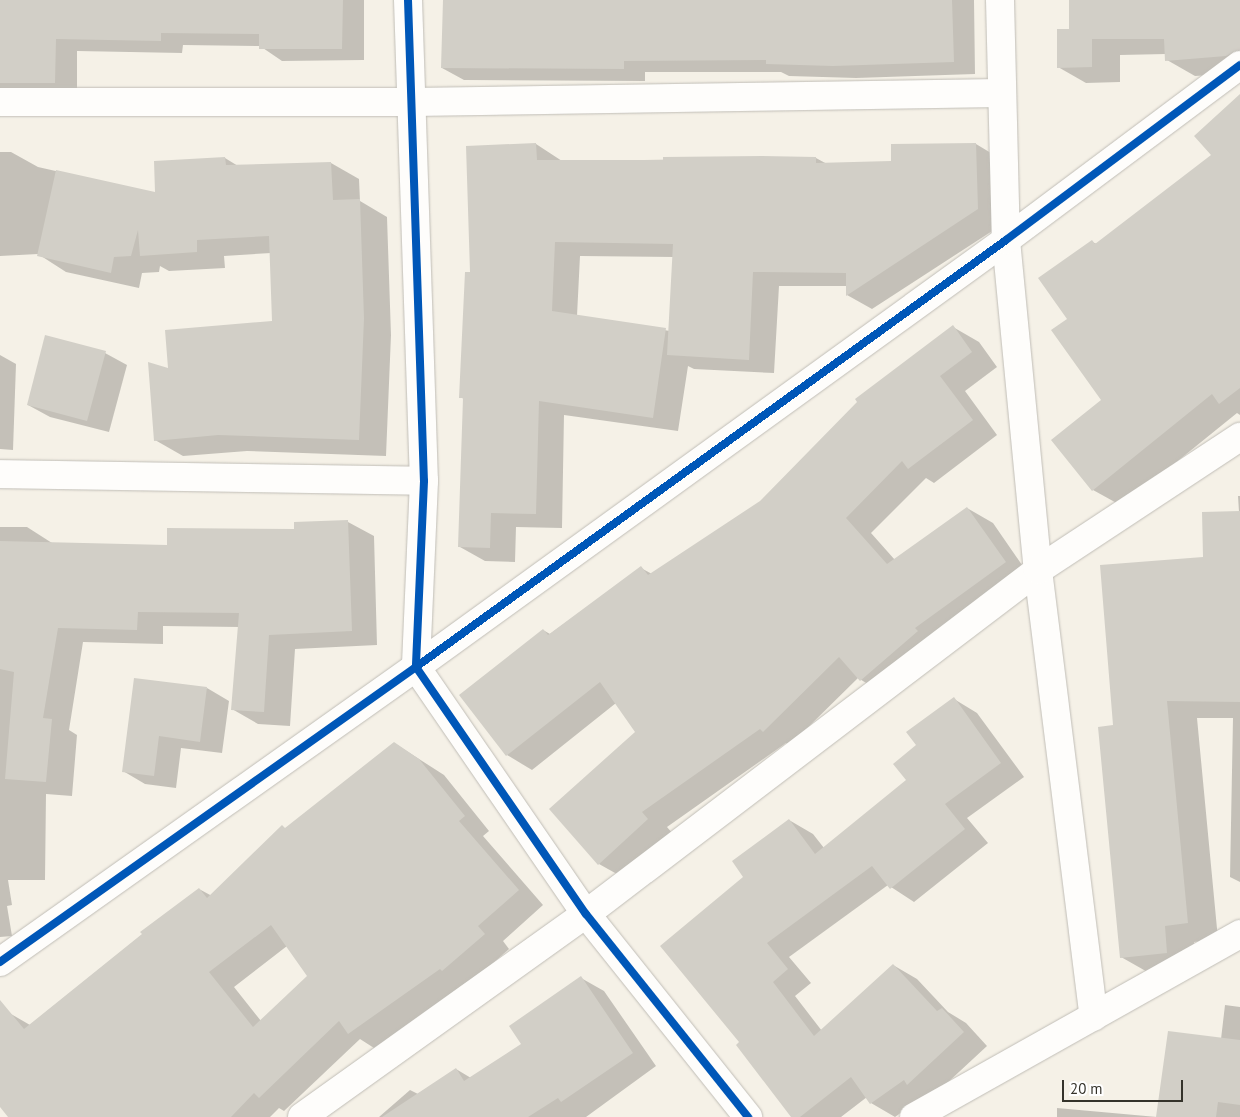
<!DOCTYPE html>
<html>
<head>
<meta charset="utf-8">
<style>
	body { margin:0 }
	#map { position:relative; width:1240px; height:1117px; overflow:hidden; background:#f5f1e7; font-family:"PT Sans",sans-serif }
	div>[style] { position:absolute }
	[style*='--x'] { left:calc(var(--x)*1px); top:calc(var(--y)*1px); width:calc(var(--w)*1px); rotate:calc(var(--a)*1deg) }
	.shadow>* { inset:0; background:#0003 }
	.building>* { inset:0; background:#d2cfc7 }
	.roads { filter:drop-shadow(0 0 1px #c0bdb6) drop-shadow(0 0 1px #c0bdb6) }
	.minor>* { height:28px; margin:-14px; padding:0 14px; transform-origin:14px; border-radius:14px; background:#fefdfb }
	.cycleway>* { height:8px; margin:-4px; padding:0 4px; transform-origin:4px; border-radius:4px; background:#0057b8 }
	span { translate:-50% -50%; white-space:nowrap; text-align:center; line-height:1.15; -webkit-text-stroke:5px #fff; paint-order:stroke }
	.scale { position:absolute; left:1062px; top:1080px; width:121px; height:22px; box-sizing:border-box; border:2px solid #35332b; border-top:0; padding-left:6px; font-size:15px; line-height:18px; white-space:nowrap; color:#35332b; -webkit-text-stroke:4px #fff; paint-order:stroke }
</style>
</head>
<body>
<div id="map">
	<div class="shadow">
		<i style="clip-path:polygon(0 0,364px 0,364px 60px,282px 61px,260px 46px,183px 45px,182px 53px,77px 51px,77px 95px,0 95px)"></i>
		<i style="clip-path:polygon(444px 0,974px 0,975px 74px,856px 78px,789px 76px,781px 72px,645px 72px,645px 81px,464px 80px,442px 68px)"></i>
		<i style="clip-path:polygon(1070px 0,1240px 0,1240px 73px,1195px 76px,1167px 60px,1166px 54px,1120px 55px,1120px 82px,1086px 83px,1058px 67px,1070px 30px)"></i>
		<i style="clip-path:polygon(1240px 96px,1240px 415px,1237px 413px,1122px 506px,1093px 490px,1103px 400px,1069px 319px,1092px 242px,1097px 244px,1213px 155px)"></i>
		<i style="clip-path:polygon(evenodd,536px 144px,562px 161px,816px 158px,827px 164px,892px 162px,976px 144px,1001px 159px,1003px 224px,872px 309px,847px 295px,847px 286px,779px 286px,774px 373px,694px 369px,688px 366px,678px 431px,564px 415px,562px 528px,516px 527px,515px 562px,485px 561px,460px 547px,464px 399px,460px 397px,472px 274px,467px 148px,536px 144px,580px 256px,674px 257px,670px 331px,577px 316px,580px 256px)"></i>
		<i style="clip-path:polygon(0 152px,11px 152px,38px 167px,157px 194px,225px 158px,238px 166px,331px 163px,359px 179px,360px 201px,387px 217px,391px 335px,386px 456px,247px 451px,183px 456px,155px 440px,169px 369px,273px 322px,271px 253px,224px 256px,225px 268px,169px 271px,160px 266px,159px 272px,142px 273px,139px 288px,66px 272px,38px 254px,0 256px)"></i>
		<i style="clip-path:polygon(953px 327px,979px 342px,997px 367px,965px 391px,997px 435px,934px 483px,926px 478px,871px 533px,895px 560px,967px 508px,993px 523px,1031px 578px,886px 695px,858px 678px,790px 745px,786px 743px,667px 827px,673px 834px,624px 878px,599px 864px,636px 732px,616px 703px,532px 770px,507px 755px,543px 630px,550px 634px,641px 568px,652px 574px,761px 502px)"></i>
		<i style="clip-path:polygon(105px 353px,127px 365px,109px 432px,50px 417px,28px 405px)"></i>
		<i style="clip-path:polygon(0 355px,16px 364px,13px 450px,0 449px)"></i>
		<i style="clip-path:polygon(1238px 496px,1240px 496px,1240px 882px,1230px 877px,1233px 718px,1197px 718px,1218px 939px,1194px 942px,1197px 969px,1151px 974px,1121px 957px,1114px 726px,1204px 558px,1239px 512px)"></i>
		<i style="clip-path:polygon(348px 522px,374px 536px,377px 645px,295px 649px,290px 726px,258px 724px,232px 709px,239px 627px,163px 626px,163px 644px,83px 642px,69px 730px,77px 735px,72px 796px,46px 794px,45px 880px,8px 880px,12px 905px,7px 906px,12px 936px,0 937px,0 527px,27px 527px,52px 543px,168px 546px)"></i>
		<i style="clip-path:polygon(207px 688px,229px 701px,222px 753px,181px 748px,176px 788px,145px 784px,123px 771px)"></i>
		<i style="clip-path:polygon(954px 699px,977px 713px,1024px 777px,967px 818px,988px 843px,914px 902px,888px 885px,789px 957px,811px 983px,795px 996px,822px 1031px,893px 965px,917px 979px,948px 1012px,966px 1023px,987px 1046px,932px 1097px,927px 1094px,895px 1117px,871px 1103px,867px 1097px,841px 1117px,793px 1117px,741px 1043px,745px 877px,789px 820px,813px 834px,824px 848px,908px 780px,918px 745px)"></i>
		<i style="clip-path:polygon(evenodd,394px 743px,444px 775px,489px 831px,483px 836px,543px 905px,503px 941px,509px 949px,468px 985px,465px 983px,374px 1048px,360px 1039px,284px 1111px,279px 1108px,270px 1117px,10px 1117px,0 1105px,0 1024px,11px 1014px,30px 1025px,199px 889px,212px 896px,286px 829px,394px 743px,287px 946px,309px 976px,261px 1021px,234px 987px,287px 946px)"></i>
		<i style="clip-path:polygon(581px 978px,604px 991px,656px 1066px,586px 1117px,379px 1117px,410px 1090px,418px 1094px,456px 1069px,471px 1078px,523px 1044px)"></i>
		<i style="clip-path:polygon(1225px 1005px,1240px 1007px,1240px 1117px,1057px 1117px,1057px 1108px,1157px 1117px,1221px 1039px)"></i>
	</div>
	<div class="building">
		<i style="clip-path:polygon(0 0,343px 0,342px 49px,259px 49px,259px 34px,161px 33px,161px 41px,56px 39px,55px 83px,0 83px)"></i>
		<i style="clip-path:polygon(443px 0,952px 0,954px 62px,833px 66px,766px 64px,766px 60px,624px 61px,624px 69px,441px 68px)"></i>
		<i style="clip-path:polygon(1069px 0,1240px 0,1240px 50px,1226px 56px,1165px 61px,1164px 39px,1092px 39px,1092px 67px,1057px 68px,1057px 29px,1069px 29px)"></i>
		<i style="clip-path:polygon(1240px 94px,1240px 388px,1219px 404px,1212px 394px,1092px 491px,1051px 440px,1101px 400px,1051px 330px,1067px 319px,1038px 278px,1092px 240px,1095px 244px,1211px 155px,1194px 136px)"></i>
		<i style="clip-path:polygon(536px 143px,537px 160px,663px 160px,663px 157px,762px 156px,816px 157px,816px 163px,891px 161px,891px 144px,976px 143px,978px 209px,846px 296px,846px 273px,753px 272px,749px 360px,667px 355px,673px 244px,555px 242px,552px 311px,666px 328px,653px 418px,539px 401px,536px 514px,491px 513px,490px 548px,458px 547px,463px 398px,459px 398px,465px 272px,470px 272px,466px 146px)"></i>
		<i style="clip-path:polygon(225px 157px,226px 165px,331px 162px,333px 200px,360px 199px,364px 318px,359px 440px,218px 435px,154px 441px,148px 362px,168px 368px,165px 330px,272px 321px,269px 236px,197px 240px,197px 252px,140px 256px,138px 230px,131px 256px,114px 257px,111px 273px,37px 256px,56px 170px,155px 192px,154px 161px)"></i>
		<i style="clip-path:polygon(953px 325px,972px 352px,940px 376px,973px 420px,908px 469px,902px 461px,846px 518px,887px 564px,967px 507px,1006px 562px,915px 628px,918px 631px,860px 681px,839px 657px,763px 732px,760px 729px,642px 812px,648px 819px,598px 865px,549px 809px,635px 732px,600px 682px,506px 756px,459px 695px,543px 629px,548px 635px,641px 566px,648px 575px,760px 501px,857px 402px,855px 399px)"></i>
		<i style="clip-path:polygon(45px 335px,106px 351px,87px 421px,27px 405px)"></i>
		<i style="clip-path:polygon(1240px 511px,1240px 702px,1167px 701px,1188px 923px,1165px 926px,1167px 953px,1120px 958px,1098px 727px,1113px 725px,1100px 565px,1203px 557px,1202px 512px)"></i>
		<i style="clip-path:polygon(348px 520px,352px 631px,269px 635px,264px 712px,231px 710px,239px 613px,138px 612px,137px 630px,58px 628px,43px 718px,52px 719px,46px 782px,5px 779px,14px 672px,0 669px,0 541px,167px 545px,167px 528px,294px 529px,294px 522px)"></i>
		<i style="clip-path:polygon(134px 678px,207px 687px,200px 742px,159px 736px,154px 776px,122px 772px)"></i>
		<i style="clip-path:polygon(954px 697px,1001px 763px,945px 804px,965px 829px,890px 889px,872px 866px,767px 943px,788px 969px,773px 982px,814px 1036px,893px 964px,937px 1011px,942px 1008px,964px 1032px,907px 1085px,904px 1080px,870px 1104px,851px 1077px,800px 1117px,791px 1117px,736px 1045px,739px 1042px,660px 946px,743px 877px,732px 861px,789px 819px,815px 854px,906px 780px,893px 764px,916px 745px,906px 732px)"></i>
		<i style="clip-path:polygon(evenodd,394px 742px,419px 759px,465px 816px,459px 821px,519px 890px,478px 926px,485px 934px,442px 971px,440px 969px,348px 1034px,339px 1021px,259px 1098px,254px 1093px,231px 1117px,8px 1117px,0 1107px,0 1000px,24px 1029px,142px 934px,140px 932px,199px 888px,207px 898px,282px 825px,285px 828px,394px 742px,271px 925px,307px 976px,253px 1027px,209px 972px,271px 925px)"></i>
		<i style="clip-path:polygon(581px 976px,633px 1053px,561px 1102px,558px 1098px,528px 1117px,382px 1117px,456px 1068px,464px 1081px,521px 1044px,509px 1026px)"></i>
		<i style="clip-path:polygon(1168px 1031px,1240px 1040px,1240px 1105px,1218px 1102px,1216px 1117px,1156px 1117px)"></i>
	</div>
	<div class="roads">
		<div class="minor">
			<i style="--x:408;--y:0;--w:481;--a:88.1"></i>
			<i style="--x:424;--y:481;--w:186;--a:92.5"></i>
			<i style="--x:416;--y:667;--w:300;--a:55.5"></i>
			<i style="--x:586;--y:914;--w:260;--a:51.4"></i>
			<i style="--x:1000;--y:0;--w:240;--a:88.6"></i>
			<i style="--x:1006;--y:240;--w:332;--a:84.5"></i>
			<i style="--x:1038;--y:570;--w:450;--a:82.9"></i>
			<i style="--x:0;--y:102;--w:413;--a:0"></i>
			<i style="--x:413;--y:102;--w:588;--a:-0.88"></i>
			<i style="--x:0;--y:474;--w:424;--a:0.9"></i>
			<i style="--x:0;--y:962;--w:510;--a:-35.34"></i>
			<i style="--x:416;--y:667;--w:728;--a:-35.89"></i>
			<i style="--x:1006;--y:240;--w:292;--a:-36.8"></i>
			<i style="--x:302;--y:1117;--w:349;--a:-35.6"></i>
			<i style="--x:586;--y:914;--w:568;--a:-37.27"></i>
			<i style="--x:1038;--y:570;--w:242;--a:-33.4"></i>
			<i style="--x:914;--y:1117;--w:374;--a:-29.3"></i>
		</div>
	</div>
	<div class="cycleway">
		<i style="--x:408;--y:0;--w:481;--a:88.1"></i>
		<i style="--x:424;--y:481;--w:186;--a:92.5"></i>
		<i style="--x:416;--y:667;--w:300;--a:55.5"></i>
		<i style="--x:586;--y:914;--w:260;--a:51.4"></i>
		<i style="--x:0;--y:962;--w:510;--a:-35.34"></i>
		<i style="--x:416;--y:667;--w:728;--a:-35.89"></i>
		<i style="--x:1006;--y:240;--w:292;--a:-36.8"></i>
	</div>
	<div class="scale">20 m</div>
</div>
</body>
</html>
